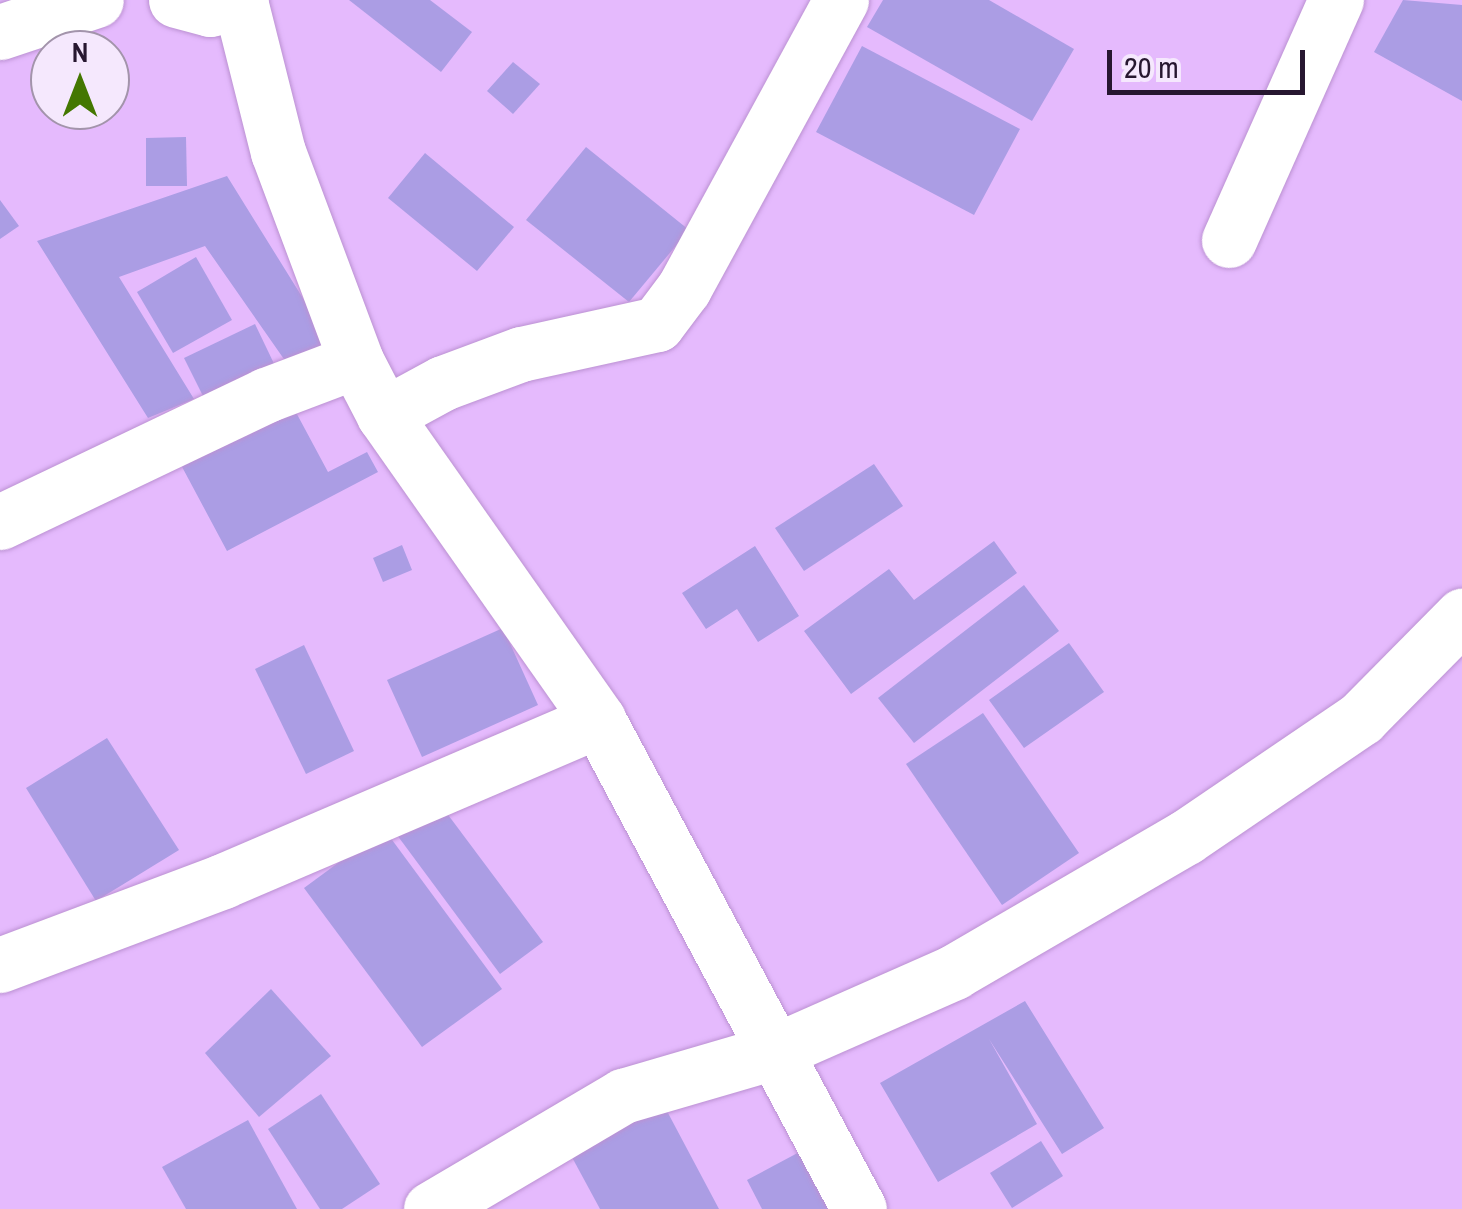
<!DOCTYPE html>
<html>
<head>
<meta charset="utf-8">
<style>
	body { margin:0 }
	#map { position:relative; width:1462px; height:1209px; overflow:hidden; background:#e5bafd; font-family:"Archivo Narrow",sans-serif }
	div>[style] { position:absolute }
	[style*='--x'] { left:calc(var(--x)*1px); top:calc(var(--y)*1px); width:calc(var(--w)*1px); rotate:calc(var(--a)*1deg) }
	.building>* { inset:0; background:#ab9de4 }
	.roads { filter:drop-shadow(0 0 2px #bb91d2) drop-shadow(0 0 2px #bb91d2) }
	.minor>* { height:55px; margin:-27.5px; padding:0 27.5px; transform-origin:27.5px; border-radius:27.5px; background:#fff }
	span { translate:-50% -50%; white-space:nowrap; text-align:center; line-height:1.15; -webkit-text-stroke:9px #f5e8fd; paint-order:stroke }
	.north { position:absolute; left:30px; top:30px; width:100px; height:100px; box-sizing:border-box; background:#f5e8fd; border:2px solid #a394ab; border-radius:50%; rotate:0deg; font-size:28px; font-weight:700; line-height:40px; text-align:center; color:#271730 }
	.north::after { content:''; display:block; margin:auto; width:35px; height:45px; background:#447701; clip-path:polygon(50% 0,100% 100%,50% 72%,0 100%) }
	.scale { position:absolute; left:1107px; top:50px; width:198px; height:45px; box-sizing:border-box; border:5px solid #271730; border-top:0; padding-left:12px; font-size:30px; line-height:35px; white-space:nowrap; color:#271730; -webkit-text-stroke:8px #f5e8fd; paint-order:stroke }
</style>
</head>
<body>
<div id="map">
	<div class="building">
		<i style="clip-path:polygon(349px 0,430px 0,472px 32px,441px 72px)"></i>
		<i style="clip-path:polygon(883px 0,989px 0,1074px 49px,1032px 121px,867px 27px)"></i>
		<i style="clip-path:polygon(1403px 0,1462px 5px,1462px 101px,1374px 52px)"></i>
		<i style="clip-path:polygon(862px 46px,1020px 129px,974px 215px,816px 132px)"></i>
		<i style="clip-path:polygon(513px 62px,540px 84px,513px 114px,487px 91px)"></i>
		<i style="clip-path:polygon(186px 137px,187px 186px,146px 186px,146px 138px)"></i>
		<i style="clip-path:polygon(586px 147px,689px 230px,629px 302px,526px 220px)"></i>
		<i style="clip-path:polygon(425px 153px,514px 227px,477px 271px,388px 198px)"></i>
		<i style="clip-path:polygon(227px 176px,332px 345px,286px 362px,205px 246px,119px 277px,194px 399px,148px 418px,37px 241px)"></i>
		<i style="clip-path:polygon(0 200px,19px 226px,0 239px)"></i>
		<i style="clip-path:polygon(196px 257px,232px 320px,173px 353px,137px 292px)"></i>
		<i style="clip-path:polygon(255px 324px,278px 372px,208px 406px,184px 358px)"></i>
		<i style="clip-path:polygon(291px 403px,328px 472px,367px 452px,378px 472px,227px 551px,173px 450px)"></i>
		<i style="clip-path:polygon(874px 464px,903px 506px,804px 571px,775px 528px)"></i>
		<i style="clip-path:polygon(994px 541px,1017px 573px,851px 694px,804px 631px,889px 569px,914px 600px)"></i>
		<i style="clip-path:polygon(402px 545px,412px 570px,383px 582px,373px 558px)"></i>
		<i style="clip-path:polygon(755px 546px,799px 616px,758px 642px,737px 609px,706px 629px,682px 593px)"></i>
		<i style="clip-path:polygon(1024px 585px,1059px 631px,914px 743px,878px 698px)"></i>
		<i style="clip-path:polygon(503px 628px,538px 705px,422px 757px,387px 680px)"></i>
		<i style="clip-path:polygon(1069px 643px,1104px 692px,1024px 748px,989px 700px)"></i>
		<i style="clip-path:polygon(304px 645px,354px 751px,306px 774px,255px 669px)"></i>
		<i style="clip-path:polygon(983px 713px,1079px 853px,1002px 905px,906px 764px)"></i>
		<i style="clip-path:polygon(107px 738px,179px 850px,96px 901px,26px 788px)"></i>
		<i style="clip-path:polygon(440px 804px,543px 942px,500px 974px,397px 835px)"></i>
		<i style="clip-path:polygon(384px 829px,502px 989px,422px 1047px,304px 888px)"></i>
		<i style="clip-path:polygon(271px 989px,331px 1056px,259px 1117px,205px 1053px)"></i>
		<i style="clip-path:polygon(1025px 1001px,1104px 1128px,1062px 1154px,989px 1039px,1037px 1124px,938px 1182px,880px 1083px)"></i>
		<i style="clip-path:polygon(321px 1094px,380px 1184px,342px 1209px,320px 1209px,268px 1129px)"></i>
		<i style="clip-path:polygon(660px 1098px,719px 1209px,600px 1209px,567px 1148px)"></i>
		<i style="clip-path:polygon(248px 1120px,297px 1209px,186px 1209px,162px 1167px)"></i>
		<i style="clip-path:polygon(1041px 1141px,1063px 1176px,1012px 1208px,990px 1173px)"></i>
		<i style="clip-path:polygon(805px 1149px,837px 1209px,762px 1209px,747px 1180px)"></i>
	</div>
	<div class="roads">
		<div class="minor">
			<i style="--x:176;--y:0;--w:35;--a:15"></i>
			<i style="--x:210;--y:9;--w:32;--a:-16"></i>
			<i style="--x:240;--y:1;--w:156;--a:75.9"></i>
			<i style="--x:278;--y:152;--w:223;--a:69.5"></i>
			<i style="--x:356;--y:361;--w:61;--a:62.6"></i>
			<i style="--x:384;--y:415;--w:67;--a:-28.5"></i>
			<i style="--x:443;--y:383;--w:83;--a:-20.4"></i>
			<i style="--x:521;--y:354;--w:139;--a:-12.4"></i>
			<i style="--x:657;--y:324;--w:45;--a:-53.1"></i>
			<i style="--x:684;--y:288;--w:328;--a:-61.4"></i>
			<i style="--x:0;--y:32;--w:101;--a:-18.4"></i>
			<i style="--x:1229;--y:240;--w:263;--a:-66"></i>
			<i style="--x:384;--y:415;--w:373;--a:54.9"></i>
			<i style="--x:598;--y:720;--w:554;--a:61.91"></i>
			<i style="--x:0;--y:522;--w:295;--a:-25.5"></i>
			<i style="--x:266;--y:395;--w:96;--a:-20.7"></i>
			<i style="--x:0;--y:965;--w:238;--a:-20.6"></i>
			<i style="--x:223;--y:881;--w:408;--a:-23.2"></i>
			<i style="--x:431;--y:1209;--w:223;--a:-30.5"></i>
			<i style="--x:623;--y:1096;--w:156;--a:-16.3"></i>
			<i style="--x:773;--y:1052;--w:198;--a:-23.8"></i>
			<i style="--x:954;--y:972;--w:268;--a:-30.2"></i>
			<i style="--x:1186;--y:837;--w:212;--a:-34.2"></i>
			<i style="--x:1361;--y:718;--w:144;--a:-45.3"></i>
		</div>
	</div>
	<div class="north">N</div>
	<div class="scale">20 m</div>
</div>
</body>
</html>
